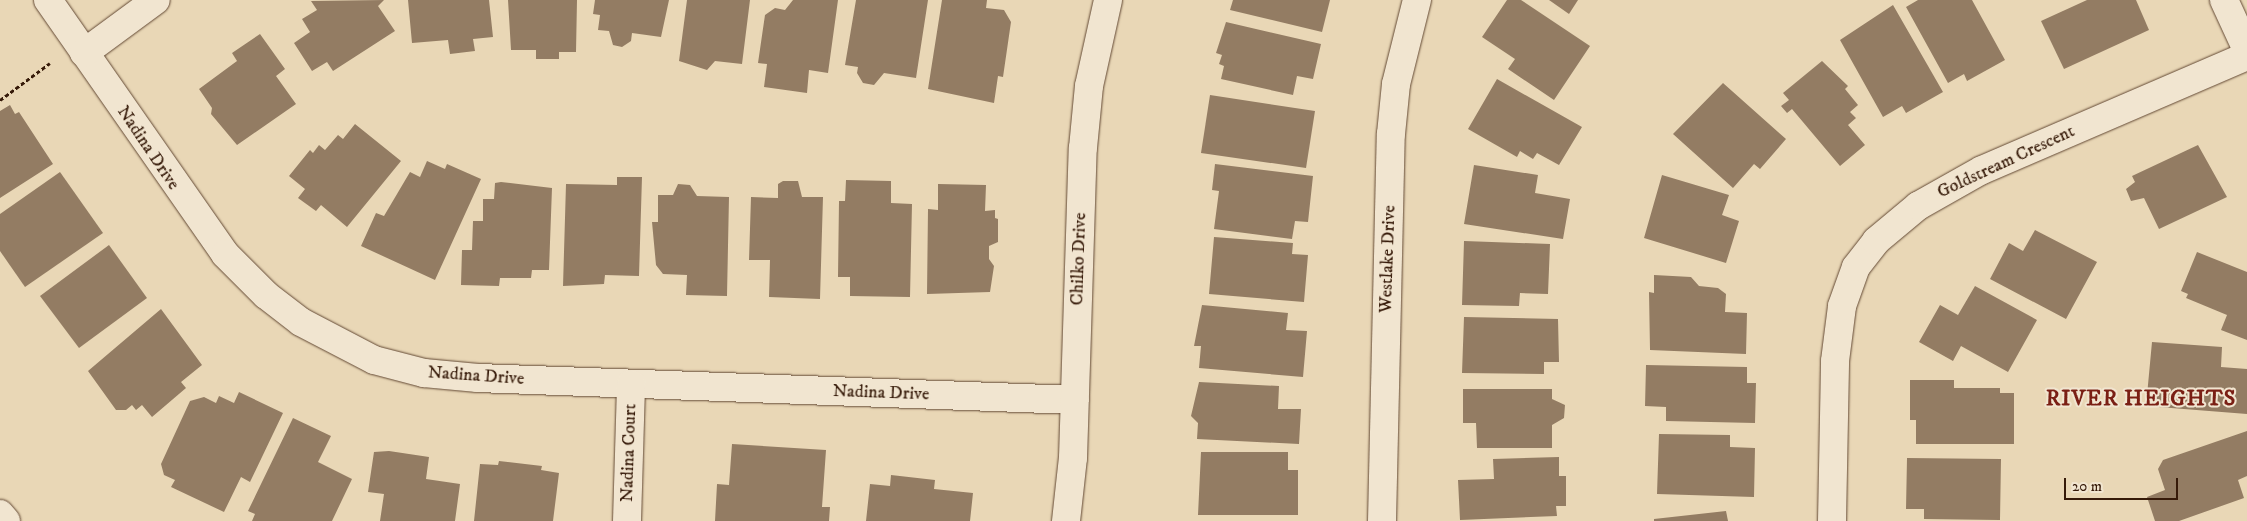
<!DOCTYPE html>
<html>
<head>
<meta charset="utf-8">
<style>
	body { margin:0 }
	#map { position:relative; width:2247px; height:521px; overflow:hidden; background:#e9d7b6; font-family:"IM FELL DW Pica",serif }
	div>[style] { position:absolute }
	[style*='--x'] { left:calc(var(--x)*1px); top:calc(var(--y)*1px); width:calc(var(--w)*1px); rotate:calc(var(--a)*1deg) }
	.building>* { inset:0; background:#937c63 }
	.path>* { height:3px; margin-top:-1.5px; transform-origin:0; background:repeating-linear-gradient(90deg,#361a09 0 4px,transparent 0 6.5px) }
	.roads { filter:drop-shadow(0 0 1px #634934) drop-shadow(0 0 1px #634934) }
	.minor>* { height:28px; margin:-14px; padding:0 14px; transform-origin:14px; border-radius:14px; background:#f1e5d0 }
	span { translate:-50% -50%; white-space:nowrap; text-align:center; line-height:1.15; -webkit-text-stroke:4px #f1e5d0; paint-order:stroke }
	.street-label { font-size:18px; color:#361a09 }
	.district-label { font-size:22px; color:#7a1f14; font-weight:700; letter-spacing:1px }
	.scale { position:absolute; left:2064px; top:478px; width:114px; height:22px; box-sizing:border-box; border:2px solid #361a09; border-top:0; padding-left:6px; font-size:15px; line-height:18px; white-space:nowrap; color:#361a09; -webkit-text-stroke:4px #f1e5d0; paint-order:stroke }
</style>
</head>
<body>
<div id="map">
	<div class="building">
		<i style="clip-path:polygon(384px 0,378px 6px,395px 31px,333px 71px,327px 62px,312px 71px,294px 43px,310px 32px,302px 19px,317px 10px,311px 1px)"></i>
		<i style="clip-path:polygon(408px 0,489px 0,493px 37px,473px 39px,475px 51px,450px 54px,448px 40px,412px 43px)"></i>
		<i style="clip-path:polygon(508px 0,577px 0,576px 52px,559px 52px,559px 59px,536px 59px,536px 50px,511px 50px)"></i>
		<i style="clip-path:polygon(595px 0,669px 0,661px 37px,632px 33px,631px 41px,622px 47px,613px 45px,609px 31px,598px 30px,600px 15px,593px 14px)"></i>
		<i style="clip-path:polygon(687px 0,750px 0,742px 64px,715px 61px,707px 70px,679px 61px)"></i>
		<i style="clip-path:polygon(793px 0,838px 0,828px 73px,809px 70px,807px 93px,764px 87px,767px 64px,758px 63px,765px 15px,775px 8px,785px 10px)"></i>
		<i style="clip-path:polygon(856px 0,928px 0,916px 78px,884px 73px,874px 85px,863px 83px,857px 73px,858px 67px,845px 65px)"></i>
		<i style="clip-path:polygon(942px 0,987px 0,986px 8px,1004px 10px,1011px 22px,1003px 77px,998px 76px,994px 103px,928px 89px)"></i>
		<i style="clip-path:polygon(1233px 0,1330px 0,1322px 32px,1230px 10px)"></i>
		<i style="clip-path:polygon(1507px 0,1521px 0,1590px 46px,1554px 100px,1508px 69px,1515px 59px,1482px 37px)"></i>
		<i style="clip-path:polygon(1549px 0,1578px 0,1569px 14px)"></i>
		<i style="clip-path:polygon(1918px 0,1972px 0,2005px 60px,1967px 81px,1964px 74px,1948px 83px,1906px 7px)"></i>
		<i style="clip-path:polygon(2087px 0,2136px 0,2149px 30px,2064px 69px,2041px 21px)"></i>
		<i style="clip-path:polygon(1893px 5px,1943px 92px,1906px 113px,1902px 106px,1883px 117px,1840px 40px)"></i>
		<i style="clip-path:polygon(1226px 22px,1321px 44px,1313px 79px,1297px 76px,1293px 95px,1221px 79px,1224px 66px,1219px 64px,1222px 55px,1216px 53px)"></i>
		<i style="clip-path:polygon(260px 34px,285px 69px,276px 76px,296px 104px,237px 145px,211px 114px,212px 108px,199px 89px,237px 61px,232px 53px)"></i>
		<i style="clip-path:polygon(1822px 61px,1848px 86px,1845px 89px,1858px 105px,1850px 112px,1856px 118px,1848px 125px,1865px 145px,1840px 166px,1792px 109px,1787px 113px,1781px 106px,1789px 100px,1783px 93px)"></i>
		<i style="clip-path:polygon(1497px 79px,1582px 127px,1559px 165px,1537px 153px,1533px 159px,1520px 151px,1517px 157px,1468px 129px)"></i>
		<i style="clip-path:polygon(1723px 83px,1786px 139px,1760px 169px,1754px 164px,1733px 188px,1673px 134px)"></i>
		<i style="clip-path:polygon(1210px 95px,1315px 111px,1306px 168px,1201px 153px)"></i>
		<i style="clip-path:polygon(10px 105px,15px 114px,19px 112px,53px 164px,0 198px,0 111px)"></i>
		<i style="clip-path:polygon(355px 124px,401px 161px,347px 227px,321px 205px,316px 211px,298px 198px,305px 189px,289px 176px,310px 150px,313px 153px,319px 145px,325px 150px,338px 135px,343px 139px)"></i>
		<i style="clip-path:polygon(2198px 145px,2227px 197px,2159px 229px,2144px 198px,2131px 201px,2126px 189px,2135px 182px,2132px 176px)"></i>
		<i style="clip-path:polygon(427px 161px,445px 169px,447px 164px,481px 179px,435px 280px,361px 246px,376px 213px,384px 216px,410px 172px,420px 177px)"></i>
		<i style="clip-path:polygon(1215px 164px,1313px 176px,1308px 222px,1295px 221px,1292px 239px,1214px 229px,1219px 191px,1212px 190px)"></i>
		<i style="clip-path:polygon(1474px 165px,1538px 175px,1535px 193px,1570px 199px,1563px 239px,1464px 224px)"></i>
		<i style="clip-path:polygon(60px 172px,103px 233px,25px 287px,0 251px,0 214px)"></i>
		<i style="clip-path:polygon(1662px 175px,1729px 195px,1722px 215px,1739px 221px,1726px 263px,1644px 238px)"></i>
		<i style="clip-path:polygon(617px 177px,642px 177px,639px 276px,605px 275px,604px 284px,563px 286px,566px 184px,617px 185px)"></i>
		<i style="clip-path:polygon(846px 180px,891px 181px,891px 203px,912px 204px,910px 297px,850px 296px,850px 277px,838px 277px,839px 201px,845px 201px)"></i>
		<i style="clip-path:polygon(783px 181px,798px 181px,802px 197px,823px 197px,820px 299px,769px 297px,770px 260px,749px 260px,751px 197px,778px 198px,778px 184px)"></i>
		<i style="clip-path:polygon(501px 182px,552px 188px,549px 270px,532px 270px,531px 278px,500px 278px,499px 286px,461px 285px,462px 250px,472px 250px,473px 221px,483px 221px,483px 199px,494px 199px,495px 183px)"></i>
		<i style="clip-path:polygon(678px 184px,690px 185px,697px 196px,729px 197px,727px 296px,686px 295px,687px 275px,663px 274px,656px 265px,652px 222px,658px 222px,658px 195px,673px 195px)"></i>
		<i style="clip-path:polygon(938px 184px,986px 185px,985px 211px,995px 210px,995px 218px,998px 219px,998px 242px,989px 246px,989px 259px,994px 266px,990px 292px,927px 294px,928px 209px,938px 210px)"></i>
		<i style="clip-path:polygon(2035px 230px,2097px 262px,2066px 319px,1990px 279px,2009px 243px,2023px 251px)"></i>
		<i style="clip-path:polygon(1214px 237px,1293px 243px,1292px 254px,1308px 255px,1304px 302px,1209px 294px)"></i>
		<i style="clip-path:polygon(1464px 241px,1550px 244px,1548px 294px,1520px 293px,1519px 306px,1462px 305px)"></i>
		<i style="clip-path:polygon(109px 245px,147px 298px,79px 348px,40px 296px)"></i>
		<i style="clip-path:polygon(2197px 252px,2247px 272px,2247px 340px,2221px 330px,2227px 315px,2186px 298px,2188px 294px,2181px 291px)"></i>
		<i style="clip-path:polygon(1654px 275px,1691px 277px,1699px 286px,1718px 288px,1726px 294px,1725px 312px,1747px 313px,1746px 354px,1650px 350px,1649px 292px,1654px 293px)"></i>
		<i style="clip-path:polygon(1975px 286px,2037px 320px,2008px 372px,1961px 346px,1953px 361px,1919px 342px,1940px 305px,1958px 315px)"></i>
		<i style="clip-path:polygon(1202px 305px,1288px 313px,1286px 330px,1307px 331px,1303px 377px,1199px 368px,1201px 346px,1194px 346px)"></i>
		<i style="clip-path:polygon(161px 309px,202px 365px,181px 382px,186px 388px,152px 417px,142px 405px,136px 410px,132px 405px,126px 410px,116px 410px,88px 371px)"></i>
		<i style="clip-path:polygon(1464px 317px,1558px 319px,1559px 362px,1544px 362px,1544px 374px,1462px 373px)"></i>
		<i style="clip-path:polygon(2152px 342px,2222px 347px,2221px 367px,2247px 369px,2247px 414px,2146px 406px)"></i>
		<i style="clip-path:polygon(1646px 365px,1747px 367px,1747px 383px,1756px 383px,1755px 423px,1666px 421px,1666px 407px,1645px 406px)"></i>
		<i style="clip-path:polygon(1910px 380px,1954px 380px,1954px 388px,2000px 388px,2000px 393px,2014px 393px,2014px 444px,1916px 444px,1916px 420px,1910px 420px)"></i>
		<i style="clip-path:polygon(1199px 382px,1279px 386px,1278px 409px,1301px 409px,1299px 444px,1197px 439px,1198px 423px,1191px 416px)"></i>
		<i style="clip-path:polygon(1463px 389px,1552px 389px,1552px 399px,1565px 405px,1564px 418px,1552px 425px,1552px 448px,1477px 448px,1476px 423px,1463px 423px)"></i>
		<i style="clip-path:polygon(239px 392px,283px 413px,250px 482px,241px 477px,224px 512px,171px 487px,175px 480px,164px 475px,161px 464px,190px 401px,204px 397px,216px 403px,219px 396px,234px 403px)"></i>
		<i style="clip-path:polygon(293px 418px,331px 436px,318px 462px,352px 479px,332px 521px,252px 521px,255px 514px,248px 511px)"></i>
		<i style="clip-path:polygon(2247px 431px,2247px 476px,2238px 480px,2244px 498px,2179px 521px,2155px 521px,2147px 497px,2165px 490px,2158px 469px,2163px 460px)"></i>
		<i style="clip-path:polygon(1659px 434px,1730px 435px,1730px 447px,1755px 448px,1754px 497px,1657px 494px)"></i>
		<i style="clip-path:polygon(732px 444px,826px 450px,822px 507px,830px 507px,829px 521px,715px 521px,717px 484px,729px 485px)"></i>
		<i style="clip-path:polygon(389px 451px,429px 457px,426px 479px,460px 484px,455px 521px,380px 521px,384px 494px,368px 492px,374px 452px)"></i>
		<i style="clip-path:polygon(1201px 452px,1288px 452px,1288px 470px,1298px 470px,1298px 515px,1198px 515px)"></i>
		<i style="clip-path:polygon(1559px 457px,1559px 476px,1566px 476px,1566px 506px,1556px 506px,1557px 516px,1460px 520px,1458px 480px,1494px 479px,1493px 459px)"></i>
		<i style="clip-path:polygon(1907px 458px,2001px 459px,2000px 520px,1924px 519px,1924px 509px,1906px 509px)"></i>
		<i style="clip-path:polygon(499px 461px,542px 466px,541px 470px,559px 473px,553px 521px,474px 521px,480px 464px,498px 465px)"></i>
		<i style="clip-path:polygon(891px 475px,935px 480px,934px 489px,973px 493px,970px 521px,866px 521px,870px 484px,890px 486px)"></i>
		<i style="clip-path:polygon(1726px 511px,1728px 521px,1654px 521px,1654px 519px)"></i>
	</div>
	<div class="path">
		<i style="--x:0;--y:100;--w:62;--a:-36.5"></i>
	</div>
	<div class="roads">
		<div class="minor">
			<i style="--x:48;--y:0;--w:310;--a:55.1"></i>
			<i style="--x:225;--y:254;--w:58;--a:45"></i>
			<i style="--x:266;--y:295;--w:44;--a:37.6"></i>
			<i style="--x:301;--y:322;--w:82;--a:27.5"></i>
			<i style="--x:374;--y:360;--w:52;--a:14.6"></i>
			<i style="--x:424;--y:373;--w:54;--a:5.3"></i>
			<i style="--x:478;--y:378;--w:597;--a:2.11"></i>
			<i style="--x:2224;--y:0;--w:55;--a:65.3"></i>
			<i style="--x:84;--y:53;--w:89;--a:-36.4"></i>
			<i style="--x:0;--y:514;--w:9;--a:49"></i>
			<i style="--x:627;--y:521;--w:137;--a:-88.3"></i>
			<i style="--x:1066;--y:521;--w:63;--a:-83.7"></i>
			<i style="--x:1073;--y:458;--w:310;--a:-88.2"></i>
			<i style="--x:1083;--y:148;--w:62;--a:-84.5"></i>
			<i style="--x:1089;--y:86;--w:88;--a:-77.5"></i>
			<i style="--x:1382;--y:521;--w:387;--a:-88.7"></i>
			<i style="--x:1391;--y:134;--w:50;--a:-84.3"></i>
			<i style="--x:1396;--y:84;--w:87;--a:-76"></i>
			<i style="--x:1832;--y:521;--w:160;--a:-88.9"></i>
			<i style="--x:1835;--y:361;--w:55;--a:-82.7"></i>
			<i style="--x:1842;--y:306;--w:41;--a:-70.3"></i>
			<i style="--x:1856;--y:267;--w:33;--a:-52"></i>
			<i style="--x:1876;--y:241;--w:55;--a:-39.8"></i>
			<i style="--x:1918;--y:206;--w:73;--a:-29.4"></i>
			<i style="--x:1982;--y:170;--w:288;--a:-23.3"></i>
		</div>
	</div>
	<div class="street-label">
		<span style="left:148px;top:148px;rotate:56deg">Nadina Drive</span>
		<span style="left:2006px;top:162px;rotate:-25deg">Goldstream Crescent</span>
		<span style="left:1079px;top:259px;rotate:-88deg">Chilko Drive</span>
		<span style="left:1388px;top:259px;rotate:-88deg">Westlake Drive</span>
		<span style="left:476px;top:376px;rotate:4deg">Nadina Drive</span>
		<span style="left:881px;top:393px;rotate:2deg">Nadina Drive</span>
		<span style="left:629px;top:453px;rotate:-88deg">Nadina Court</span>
	</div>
	<div class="district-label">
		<span style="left:2141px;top:399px">RIVER HEIGHTS</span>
	</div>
	<div class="scale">20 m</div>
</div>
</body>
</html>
